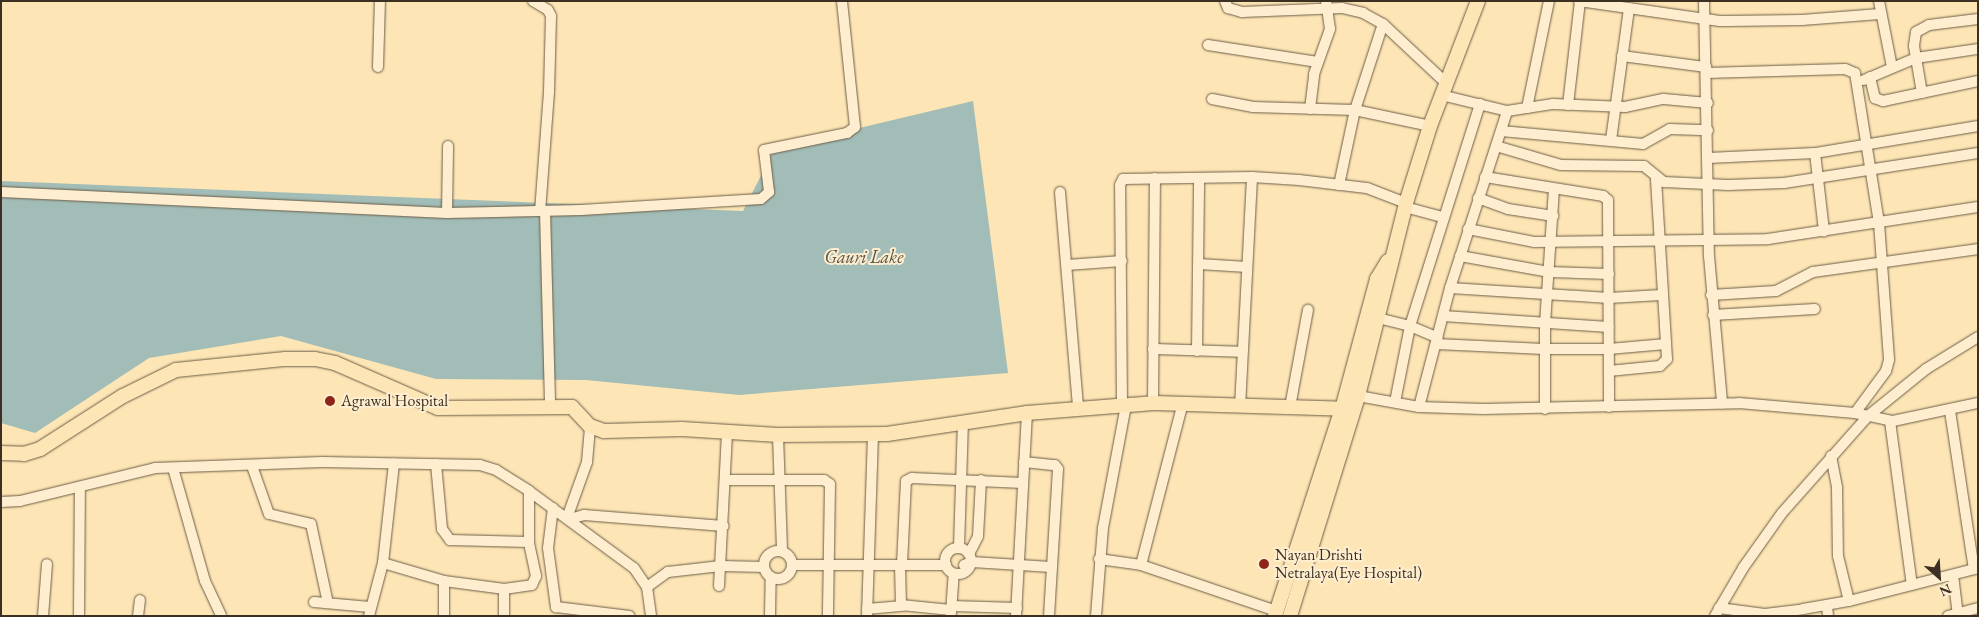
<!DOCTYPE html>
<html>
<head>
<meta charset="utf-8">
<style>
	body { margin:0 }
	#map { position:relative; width:1979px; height:617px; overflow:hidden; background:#fde5b5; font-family:"EB Garamond",serif }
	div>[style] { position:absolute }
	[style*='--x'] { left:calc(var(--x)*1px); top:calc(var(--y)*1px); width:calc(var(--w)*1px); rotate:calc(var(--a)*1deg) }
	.water>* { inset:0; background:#a2bdb7 }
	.roads { filter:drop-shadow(0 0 1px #6c5d47) drop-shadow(0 0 1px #6c5d47) }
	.minor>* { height:10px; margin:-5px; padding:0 5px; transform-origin:5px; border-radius:5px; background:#feeecf }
	.minor>.ring { margin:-5px; padding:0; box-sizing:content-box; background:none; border:10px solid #feeecf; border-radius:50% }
	.highway>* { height:14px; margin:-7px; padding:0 7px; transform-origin:7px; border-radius:7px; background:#fde5b5 }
	.dots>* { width:14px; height:14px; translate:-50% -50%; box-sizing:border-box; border:2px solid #feeecf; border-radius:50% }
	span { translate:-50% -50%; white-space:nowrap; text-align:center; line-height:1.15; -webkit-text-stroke:4px #feeecf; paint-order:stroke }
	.poi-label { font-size:16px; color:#3c3022 }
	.left { translate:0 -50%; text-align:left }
	.water-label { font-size:18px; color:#565347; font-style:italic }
	.frame { position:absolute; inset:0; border:2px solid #3c3022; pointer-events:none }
	.north { position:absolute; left:1914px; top:552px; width:50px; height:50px; -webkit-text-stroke:4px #feeecf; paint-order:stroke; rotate:154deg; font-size:14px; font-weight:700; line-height:20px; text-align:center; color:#3c3022 }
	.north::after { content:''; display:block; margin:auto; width:18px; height:22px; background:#3c3022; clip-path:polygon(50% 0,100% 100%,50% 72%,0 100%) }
</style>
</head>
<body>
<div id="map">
	<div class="water">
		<i style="clip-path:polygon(973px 101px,1008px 373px,739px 395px,586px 380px,436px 379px,281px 336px,149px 358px,35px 433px,1px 423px,1px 181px,743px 211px,775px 148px)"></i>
	</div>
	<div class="roads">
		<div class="minor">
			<i style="--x:533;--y:1;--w:17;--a:31"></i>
			<i style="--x:548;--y:10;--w:7;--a:63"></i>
			<i style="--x:551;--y:16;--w:76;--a:91.5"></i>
			<i style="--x:549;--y:92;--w:119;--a:94.3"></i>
			<i style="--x:1225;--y:1;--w:8;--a:67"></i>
			<i style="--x:1228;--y:8;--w:15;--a:16"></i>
			<i style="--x:1242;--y:12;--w:100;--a:-2.3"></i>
			<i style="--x:1342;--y:8;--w:22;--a:13"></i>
			<i style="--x:1363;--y:13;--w:23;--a:29"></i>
			<i style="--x:1383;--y:24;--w:86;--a:43.1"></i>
			<i style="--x:1579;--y:1;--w:142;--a:8.1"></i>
			<i style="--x:1720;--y:21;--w:82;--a:-0.7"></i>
			<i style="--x:1802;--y:20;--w:78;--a:-4.4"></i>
			<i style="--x:1704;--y:1;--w:255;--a:88.9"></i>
			<i style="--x:1709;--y:256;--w:148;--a:84.9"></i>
			<i style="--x:1879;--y:1;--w:67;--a:78.9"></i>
			<i style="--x:1208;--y:45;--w:111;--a:8.8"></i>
			<i style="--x:1622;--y:56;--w:85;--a:7.5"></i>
			<i style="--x:378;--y:67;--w:66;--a:-88.3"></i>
			<i style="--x:1706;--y:73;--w:139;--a:-1.6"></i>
			<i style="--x:1845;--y:69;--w:11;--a:22"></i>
			<i style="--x:1855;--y:73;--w:152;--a:80.9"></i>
			<i style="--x:1879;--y:223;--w:137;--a:85.8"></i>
			<i style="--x:1889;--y:360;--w:11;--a:105"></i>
			<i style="--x:1886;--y:371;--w:52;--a:126.4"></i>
			<i style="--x:1870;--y:77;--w:22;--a:77"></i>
			<i style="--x:1875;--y:98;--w:9;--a:21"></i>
			<i style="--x:1883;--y:101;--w:97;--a:-11.9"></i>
			<i style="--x:1864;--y:80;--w:56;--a:-22.9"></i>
			<i style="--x:1916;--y:58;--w:63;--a:-8.3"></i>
			<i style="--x:1922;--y:93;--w:48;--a:-99.7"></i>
			<i style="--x:1914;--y:46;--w:14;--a:-82"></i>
			<i style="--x:1916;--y:32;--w:15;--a:-28"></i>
			<i style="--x:1929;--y:25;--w:49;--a:-7"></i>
			<i style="--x:1441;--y:95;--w:68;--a:13.6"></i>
			<i style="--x:1507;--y:111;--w:47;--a:-8.7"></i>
			<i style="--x:1553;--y:104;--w:72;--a:2.4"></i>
			<i style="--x:1625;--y:107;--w:40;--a:-12"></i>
			<i style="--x:1664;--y:99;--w:44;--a:5.2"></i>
			<i style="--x:1212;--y:99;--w:42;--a:11"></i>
			<i style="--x:1253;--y:107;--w:102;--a:1.7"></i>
			<i style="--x:1355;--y:110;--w:77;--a:12"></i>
			<i style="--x:1568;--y:105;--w:105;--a:-83.4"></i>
			<i style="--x:1527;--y:108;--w:109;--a:-78.4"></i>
			<i style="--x:1310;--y:109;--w:35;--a:-83"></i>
			<i style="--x:1314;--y:74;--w:48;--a:-70.4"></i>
			<i style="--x:1330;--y:29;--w:28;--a:-98"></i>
			<i style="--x:1501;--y:131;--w:143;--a:5.2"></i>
			<i style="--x:1643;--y:144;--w:31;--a:-29"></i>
			<i style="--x:1670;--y:129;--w:38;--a:2"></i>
			<i style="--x:1611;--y:140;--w:133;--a:-82.2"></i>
			<i style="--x:1496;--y:146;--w:68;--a:16.3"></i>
			<i style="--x:1561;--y:165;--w:83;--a:0.7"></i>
			<i style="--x:1644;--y:166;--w:26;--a:39"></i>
			<i style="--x:1664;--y:182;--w:64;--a:2.7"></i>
			<i style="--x:1728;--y:185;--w:56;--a:-2"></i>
			<i style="--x:1784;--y:183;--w:196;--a:-8.8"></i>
			<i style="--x:1815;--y:153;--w:79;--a:83.4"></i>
			<i style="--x:1708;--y:158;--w:107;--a:-2.7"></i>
			<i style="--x:1815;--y:153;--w:165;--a:-9.4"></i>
			<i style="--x:1485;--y:177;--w:120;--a:9.1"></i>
			<i style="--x:1603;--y:196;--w:6;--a:39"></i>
			<i style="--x:1608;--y:200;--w:207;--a:89.7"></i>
			<i style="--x:1339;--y:185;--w:77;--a:-78"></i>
			<i style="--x:1355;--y:110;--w:90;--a:-72"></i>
			<i style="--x:1;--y:192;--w:446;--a:2.7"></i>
			<i style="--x:447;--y:213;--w:134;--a:-1.3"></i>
			<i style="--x:581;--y:210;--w:180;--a:-3.5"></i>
			<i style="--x:761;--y:199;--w:11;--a:-41"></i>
			<i style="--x:769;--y:192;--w:42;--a:-96.8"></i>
			<i style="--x:764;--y:150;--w:85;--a:-11.6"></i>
			<i style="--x:847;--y:133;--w:10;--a:-37"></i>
			<i style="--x:855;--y:127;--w:127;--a:-95.9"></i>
			<i style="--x:1060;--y:192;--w:217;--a:85.2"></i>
			<i style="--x:1478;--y:198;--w:32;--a:20"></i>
			<i style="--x:1508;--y:209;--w:46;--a:8.8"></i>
			<i style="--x:1405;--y:207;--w:39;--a:15"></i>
			<i style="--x:545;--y:211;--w:195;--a:88.5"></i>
			<i style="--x:447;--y:213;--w:67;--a:-89.1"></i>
			<i style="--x:1468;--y:229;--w:67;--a:11.1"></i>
			<i style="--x:1534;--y:242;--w:234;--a:-0.7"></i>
			<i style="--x:1768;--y:239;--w:212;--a:-8.7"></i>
			<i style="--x:1460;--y:256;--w:90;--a:10.2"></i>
			<i style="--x:1549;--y:272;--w:60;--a:1.9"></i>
			<i style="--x:1199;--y:264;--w:48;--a:3.6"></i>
			<i style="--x:1067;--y:265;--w:55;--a:-4.2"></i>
			<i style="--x:1450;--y:288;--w:159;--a:3.6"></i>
			<i style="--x:1609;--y:298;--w:52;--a:-3.3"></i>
			<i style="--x:1711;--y:295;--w:65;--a:-3.5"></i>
			<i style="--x:1776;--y:291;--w:42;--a:-27.2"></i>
			<i style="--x:1813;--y:272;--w:167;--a:-7.9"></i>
			<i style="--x:1713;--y:315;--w:102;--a:-3.4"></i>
			<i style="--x:1443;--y:316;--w:166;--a:3.8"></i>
			<i style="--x:1378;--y:318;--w:33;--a:14"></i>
			<i style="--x:1410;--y:326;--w:30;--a:23"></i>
			<i style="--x:1436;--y:344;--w:108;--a:2.7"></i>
			<i style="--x:1544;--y:349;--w:65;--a:0"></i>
			<i style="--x:1609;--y:349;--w:57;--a:-5"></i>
			<i style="--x:1153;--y:349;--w:89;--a:1.9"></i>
			<i style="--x:1197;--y:351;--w:173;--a:-89.3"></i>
			<i style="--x:1609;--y:371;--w:51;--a:-5.6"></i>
			<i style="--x:1660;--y:366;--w:10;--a:-45"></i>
			<i style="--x:1667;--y:359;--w:182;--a:-93.5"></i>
			<i style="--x:1358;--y:396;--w:62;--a:10.2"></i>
			<i style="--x:1419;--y:407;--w:64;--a:1.8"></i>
			<i style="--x:1483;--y:409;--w:256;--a:-1.3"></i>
			<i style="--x:1739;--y:403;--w:116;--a:4.9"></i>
			<i style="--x:1855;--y:413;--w:39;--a:12"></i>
			<i style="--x:1893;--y:421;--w:87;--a:-12"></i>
			<i style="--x:1395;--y:402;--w:77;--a:-78.8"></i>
			<i style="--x:1410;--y:326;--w:233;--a:-72.5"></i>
			<i style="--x:1153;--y:403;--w:225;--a:-89.5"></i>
			<i style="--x:1122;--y:405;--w:220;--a:-90.5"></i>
			<i style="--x:1120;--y:185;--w:7;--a:-63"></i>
			<i style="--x:1123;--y:179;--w:129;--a:-0.9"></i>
			<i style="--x:1252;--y:177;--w:47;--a:3.7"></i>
			<i style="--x:1299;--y:180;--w:68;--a:6.7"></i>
			<i style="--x:1367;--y:188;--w:42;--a:21"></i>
			<i style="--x:1240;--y:407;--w:230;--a:-87"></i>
			<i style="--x:1290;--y:407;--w:99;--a:-79.5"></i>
			<i style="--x:1419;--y:407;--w:123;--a:-75.4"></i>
			<i style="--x:1450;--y:288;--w:186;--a:-72.1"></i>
			<i style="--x:1545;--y:409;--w:85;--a:-90"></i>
			<i style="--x:1545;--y:324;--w:134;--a:-86.2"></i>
			<i style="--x:1950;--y:411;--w:160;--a:81.4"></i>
			<i style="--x:1890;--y:421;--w:165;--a:82.4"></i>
			<i style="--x:778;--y:435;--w:116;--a:88"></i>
			<i style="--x:1831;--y:456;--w:33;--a:79"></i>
			<i style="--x:1837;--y:488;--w:68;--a:89.2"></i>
			<i style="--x:1838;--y:556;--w:46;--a:76.3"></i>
			<i style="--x:1024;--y:462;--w:31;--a:6"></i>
			<i style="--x:1055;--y:465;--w:5;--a:53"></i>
			<i style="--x:1058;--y:469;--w:147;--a:93.5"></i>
			<i style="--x:436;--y:464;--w:65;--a:84.7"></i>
			<i style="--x:442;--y:529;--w:14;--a:54"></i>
			<i style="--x:450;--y:540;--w:79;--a:1.5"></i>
			<i style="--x:252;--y:466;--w:51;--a:70.5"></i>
			<i style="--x:269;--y:514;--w:43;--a:13.4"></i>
			<i style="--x:311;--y:524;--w:81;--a:77.9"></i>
			<i style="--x:173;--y:468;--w:117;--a:74.2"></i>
			<i style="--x:205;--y:581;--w:38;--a:65"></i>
			<i style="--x:727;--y:480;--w:97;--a:0"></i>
			<i style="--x:824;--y:480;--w:7;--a:34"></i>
			<i style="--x:830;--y:484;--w:132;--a:90.9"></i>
			<i style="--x:1;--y:502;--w:19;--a:-3"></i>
			<i style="--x:20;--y:501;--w:139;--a:-13.7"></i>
			<i style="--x:155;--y:468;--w:167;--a:-2.1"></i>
			<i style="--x:322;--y:462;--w:158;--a:1.1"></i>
			<i style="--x:480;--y:465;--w:17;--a:17"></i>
			<i style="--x:496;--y:470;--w:39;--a:32"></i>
			<i style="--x:529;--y:491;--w:130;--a:36.3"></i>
			<i style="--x:634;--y:568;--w:23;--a:56"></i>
			<i style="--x:647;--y:587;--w:29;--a:82"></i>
			<i style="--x:553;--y:508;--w:40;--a:97.1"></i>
			<i style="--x:548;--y:548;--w:60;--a:82.3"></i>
			<i style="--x:556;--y:607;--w:74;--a:7"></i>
			<i style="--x:567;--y:518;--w:59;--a:-70.3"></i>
			<i style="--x:587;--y:462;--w:36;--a:-85"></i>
			<i style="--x:570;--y:519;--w:15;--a:-16"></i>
			<i style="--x:584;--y:515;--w:140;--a:4.5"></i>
			<i class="ring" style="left:945px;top:548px;width:16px;height:16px"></i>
			<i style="--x:959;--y:548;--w:125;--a:-88.2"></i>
			<i class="ring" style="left:764px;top:551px;width:18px;height:18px"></i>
			<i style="--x:969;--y:554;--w:20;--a:-63"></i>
			<i style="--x:978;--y:536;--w:56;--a:-86.9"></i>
			<i style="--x:1099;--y:559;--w:42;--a:8.1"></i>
			<i style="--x:1141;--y:565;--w:167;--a:-75.5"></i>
			<i style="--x:383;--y:563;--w:64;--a:16.4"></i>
			<i style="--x:444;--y:581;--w:61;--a:7.6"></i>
			<i style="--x:504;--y:589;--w:28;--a:-8"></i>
			<i style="--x:532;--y:585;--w:10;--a:-66"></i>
			<i style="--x:536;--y:576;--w:35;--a:-102"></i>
			<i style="--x:529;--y:542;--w:51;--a:-90"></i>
			<i style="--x:792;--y:565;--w:154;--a:0"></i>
			<i style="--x:900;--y:565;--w:40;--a:88.6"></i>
			<i style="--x:901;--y:605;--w:50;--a:5.7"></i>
			<i style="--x:902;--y:565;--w:84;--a:-87.3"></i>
			<i style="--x:906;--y:481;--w:7;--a:-27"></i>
			<i style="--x:912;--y:478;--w:111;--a:2.6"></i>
			<i style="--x:964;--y:565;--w:9;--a:-21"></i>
			<i style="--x:972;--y:562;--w:79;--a:3.6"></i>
			<i style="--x:1141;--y:565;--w:143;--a:18.8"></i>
			<i style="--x:1953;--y:575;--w:41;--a:83"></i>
			<i style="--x:719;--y:586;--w:154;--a:-87"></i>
			<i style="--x:647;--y:587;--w:26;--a:-36"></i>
			<i style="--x:668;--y:572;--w:53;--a:-6.5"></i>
			<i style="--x:721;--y:566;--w:43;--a:1.3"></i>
			<i style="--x:504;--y:589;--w:27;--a:90"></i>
			<i style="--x:314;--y:602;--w:56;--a:5.1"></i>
			<i style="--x:952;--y:606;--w:65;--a:1.8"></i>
			<i style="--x:1827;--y:606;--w:10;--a:84"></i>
			<i style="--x:1719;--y:608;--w:46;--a:7.4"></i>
			<i style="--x:1765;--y:614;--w:38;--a:-7"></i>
			<i style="--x:1803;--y:609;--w:47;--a:-9.9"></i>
			<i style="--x:1849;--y:601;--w:133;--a:-14.3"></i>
			<i style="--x:867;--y:609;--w:36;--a:-5"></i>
			<i style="--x:951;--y:613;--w:39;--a:-86"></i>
			<i style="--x:43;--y:616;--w:52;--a:-85.6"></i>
			<i style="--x:79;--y:616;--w:129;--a:-89.6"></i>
			<i style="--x:138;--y:616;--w:16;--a:-83"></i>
			<i style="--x:369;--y:616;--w:55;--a:-75.2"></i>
			<i style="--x:383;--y:563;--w:100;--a:-83.7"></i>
			<i style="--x:444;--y:616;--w:35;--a:-90"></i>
			<i style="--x:770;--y:616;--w:39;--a:-89"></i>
			<i style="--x:867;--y:616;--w:182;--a:-88.1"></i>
			<i style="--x:1016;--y:616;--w:203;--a:-86.9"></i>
			<i style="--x:1096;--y:616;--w:88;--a:-85.5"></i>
			<i style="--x:1103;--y:528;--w:125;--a:-79.4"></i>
			<i style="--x:1715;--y:616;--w:56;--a:-59.7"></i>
			<i style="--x:1743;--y:568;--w:67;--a:-54.7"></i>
			<i style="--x:1782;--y:513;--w:130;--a:-48.4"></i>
			<i style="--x:1868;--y:416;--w:75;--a:-39"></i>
			<i style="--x:1926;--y:369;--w:61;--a:-31.6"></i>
			<i style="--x:1948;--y:616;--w:31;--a:-15"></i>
		</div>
		<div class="highway">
			<i style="--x:1;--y:453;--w:23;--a:2"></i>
			<i style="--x:24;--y:454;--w:17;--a:-17"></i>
			<i style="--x:40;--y:449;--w:98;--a:-32.6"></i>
			<i style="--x:123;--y:396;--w:59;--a:-26.1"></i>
			<i style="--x:176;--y:370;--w:110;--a:-5.8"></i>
			<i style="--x:285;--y:359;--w:30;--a:0"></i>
			<i style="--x:315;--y:359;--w:20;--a:11"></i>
			<i style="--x:335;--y:363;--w:112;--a:23.6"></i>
			<i style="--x:438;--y:408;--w:134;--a:-0.4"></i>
			<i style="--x:572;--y:407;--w:26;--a:47"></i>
			<i style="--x:590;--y:426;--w:15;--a:20"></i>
			<i style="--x:604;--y:431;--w:78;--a:-1.5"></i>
			<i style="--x:682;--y:429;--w:96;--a:3.6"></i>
			<i style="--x:778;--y:435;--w:109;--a:-0.5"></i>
			<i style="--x:887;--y:434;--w:142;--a:-8.5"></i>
			<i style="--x:1027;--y:413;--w:126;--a:-4.5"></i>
			<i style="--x:1153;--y:403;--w:200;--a:1.7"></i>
			<i style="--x:1275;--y:616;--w:218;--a:-72.1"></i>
			<i style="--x:1342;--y:409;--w:135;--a:-74.9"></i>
			<i style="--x:1377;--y:279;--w:21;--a:-59"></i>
			<i style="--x:1290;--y:616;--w:230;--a:-72.8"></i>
			<i style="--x:1358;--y:396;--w:199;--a:-76"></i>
			<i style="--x:1406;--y:203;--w:81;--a:-72.7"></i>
			<i style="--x:1430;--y:126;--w:134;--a:-69"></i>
		</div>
	</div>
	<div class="dots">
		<i style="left:330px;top:401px;background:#8f2418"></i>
		<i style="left:1264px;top:564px;background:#8f2418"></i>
	</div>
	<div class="poi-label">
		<span class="left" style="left:341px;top:401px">Agrawal Hospital</span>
		<span class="left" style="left:1275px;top:564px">Nayan Drishti<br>Netralaya(Eye Hospital)</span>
	</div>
	<div class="water-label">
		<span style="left:864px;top:257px">Gauri Lake</span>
	</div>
	<div class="frame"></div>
	<div class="north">N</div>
</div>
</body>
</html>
